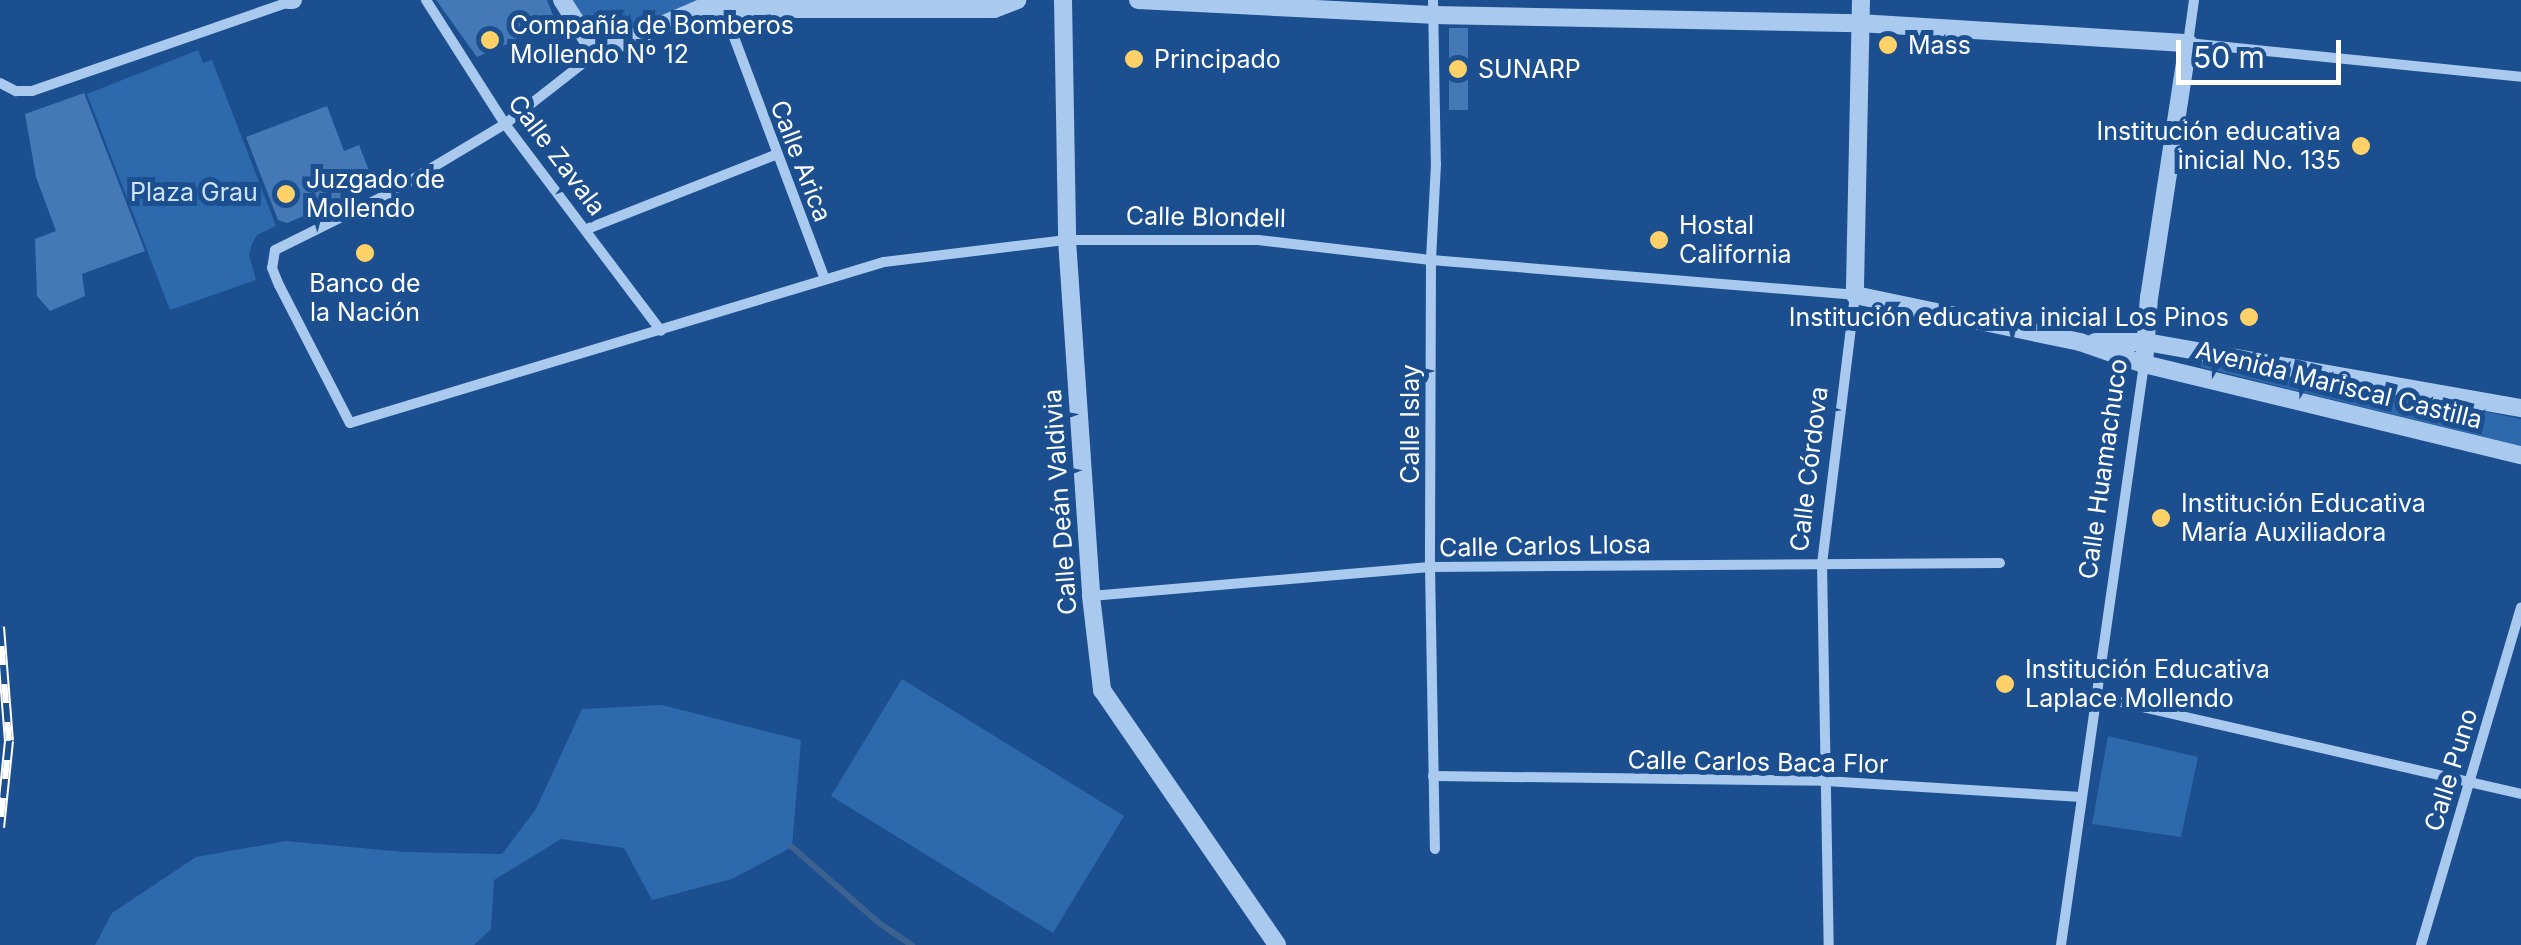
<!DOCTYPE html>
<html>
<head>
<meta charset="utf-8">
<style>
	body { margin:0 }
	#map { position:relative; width:2521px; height:945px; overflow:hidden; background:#1b4f8f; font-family:Inter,sans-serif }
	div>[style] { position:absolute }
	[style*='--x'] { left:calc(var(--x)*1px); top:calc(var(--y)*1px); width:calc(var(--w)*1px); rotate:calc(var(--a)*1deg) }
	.green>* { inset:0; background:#2e69ad }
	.stream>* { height:6px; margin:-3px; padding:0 3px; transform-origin:3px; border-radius:3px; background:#3c6290 }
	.building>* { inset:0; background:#4478b7 }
	.minor>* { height:10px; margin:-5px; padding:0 5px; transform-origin:5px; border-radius:5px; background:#a9c9ee }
	.tertiary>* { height:18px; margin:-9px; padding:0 9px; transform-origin:9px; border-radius:9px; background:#a9c9ee }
	.rail>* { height:10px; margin-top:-5px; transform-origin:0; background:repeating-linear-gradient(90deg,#1b4f8f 0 19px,#fff 0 38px); box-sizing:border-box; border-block:2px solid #fff }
	.dots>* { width:28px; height:28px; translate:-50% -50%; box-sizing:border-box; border:5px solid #1b4f8f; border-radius:50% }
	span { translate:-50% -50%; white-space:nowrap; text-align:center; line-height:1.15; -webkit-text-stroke:10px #1b4f8f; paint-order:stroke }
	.poi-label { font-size:25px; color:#fff }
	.left { translate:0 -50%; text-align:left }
	.right { translate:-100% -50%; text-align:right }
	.street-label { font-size:25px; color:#fff }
	.park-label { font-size:25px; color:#cfe3fa }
	.scale { position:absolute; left:2176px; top:40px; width:165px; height:45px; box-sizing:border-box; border:5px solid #fff; border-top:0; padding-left:12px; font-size:30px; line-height:35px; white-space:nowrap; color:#fff; -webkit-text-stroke:8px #1b4f8f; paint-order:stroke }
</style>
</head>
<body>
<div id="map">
	<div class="green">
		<i style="clip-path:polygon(562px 0,716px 0,596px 53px)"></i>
		<i style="clip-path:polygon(198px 50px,203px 63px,212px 60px,276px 226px,257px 235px,252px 244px,249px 255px,256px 280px,170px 310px,87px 94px)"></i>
		<i style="clip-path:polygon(2202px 355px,2521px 419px,2521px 446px,2201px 367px)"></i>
		<i style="clip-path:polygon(902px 679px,1124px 816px,1053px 933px,831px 796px)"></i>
		<i style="clip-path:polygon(662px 705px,801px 740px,792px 847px,732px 879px,652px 900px,624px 848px,561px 839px,494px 880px,491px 929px,474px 945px,95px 945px,112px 913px,196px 857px,286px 841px,404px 852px,502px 854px,536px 809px,582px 709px)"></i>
		<i style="clip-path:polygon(2108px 736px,2198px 757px,2181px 837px,2092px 824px)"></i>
	</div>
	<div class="stream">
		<i style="--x:792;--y:847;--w:116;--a:41.1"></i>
		<i style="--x:879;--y:923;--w:40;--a:34"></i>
	</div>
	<div class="building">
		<i style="clip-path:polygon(436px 0,547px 0,556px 23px,477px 57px)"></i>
		<i style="clip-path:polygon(1449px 28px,1468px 28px,1468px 110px,1449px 110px)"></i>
		<i style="clip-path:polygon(84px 93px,145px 251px,82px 274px,85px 296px,50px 311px,37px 296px,35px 239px,56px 231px,36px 177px,25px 114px)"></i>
		<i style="clip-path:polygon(327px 106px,344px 151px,359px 145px,375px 186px,287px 223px,278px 220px,246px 137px)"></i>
	</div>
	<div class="minor">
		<i style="--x:426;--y:0;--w:147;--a:57.5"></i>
		<i style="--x:505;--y:124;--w:259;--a:53"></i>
		<i style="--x:720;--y:0;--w:298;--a:69.4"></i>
		<i style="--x:1433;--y:0;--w:164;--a:89"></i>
		<i style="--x:1436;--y:164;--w:96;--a:93"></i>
		<i style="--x:1431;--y:260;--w:307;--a:90.2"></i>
		<i style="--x:1430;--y:567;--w:282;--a:89"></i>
		<i style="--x:2194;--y:0;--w:43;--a:97.9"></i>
		<i style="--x:2188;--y:43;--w:335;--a:5.8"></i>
		<i style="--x:596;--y:53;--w:115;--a:142"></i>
		<i style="--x:505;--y:124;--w:136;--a:149.1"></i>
		<i style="--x:388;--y:194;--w:126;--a:153.6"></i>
		<i style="--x:275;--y:250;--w:18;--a:99"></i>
		<i style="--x:272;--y:268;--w:18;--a:68"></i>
		<i style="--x:279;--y:285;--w:155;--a:62.8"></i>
		<i style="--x:350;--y:423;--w:558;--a:-16.78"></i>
		<i style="--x:884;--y:262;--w:184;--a:-6.9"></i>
		<i style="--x:1067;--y:240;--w:191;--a:0"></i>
		<i style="--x:1258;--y:240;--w:174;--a:6.6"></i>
		<i style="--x:1431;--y:260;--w:425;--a:4.7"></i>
		<i style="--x:1855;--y:295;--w:270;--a:97"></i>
		<i style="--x:1822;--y:563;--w:382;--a:89"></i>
		<i style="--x:0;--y:83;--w:18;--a:27"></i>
		<i style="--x:16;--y:91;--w:16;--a:0"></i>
		<i style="--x:32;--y:91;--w:272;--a:-19.1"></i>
		<i style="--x:587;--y:229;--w:204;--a:-21.5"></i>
		<i style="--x:1091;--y:596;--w:340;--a:-4.9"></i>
		<i style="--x:1430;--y:567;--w:570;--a:-0.4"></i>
		<i style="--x:2094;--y:696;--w:438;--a:12.9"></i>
		<i style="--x:1433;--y:776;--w:393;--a:0.7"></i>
		<i style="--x:1826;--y:781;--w:256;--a:3.6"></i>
		<i style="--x:2061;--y:945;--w:587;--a:-81.87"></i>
		<i style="--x:2421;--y:945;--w:352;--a:-73.5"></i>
	</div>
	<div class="tertiary">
		<i style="--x:288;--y:0;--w:5;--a:0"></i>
		<i style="--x:562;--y:0;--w:63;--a:57.3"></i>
		<i style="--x:596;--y:53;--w:112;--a:-23.1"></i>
		<i style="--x:699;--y:9;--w:295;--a:0"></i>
		<i style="--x:994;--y:9;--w:25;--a:-21"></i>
		<i style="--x:1063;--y:0;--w:240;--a:89"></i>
		<i style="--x:1067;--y:240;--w:357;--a:86.1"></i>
		<i style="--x:1091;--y:596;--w:95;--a:83.3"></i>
		<i style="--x:1102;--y:690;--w:309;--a:55.5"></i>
		<i style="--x:1138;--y:0;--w:294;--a:2.9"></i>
		<i style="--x:1432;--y:15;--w:427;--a:1.1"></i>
		<i style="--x:1859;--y:23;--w:330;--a:3.5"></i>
		<i style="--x:2188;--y:43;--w:257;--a:98.7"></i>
		<i style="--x:2149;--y:297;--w:67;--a:94.3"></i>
		<i style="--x:1861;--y:0;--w:295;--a:91.2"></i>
		<i style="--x:1855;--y:295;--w:230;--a:11.8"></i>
		<i style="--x:2080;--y:342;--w:68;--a:19"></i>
		<i style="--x:2144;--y:364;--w:388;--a:13.6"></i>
		<i style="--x:2095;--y:342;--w:51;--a:0"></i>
		<i style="--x:2146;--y:342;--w:381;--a:10"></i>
	</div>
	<div class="rail">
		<i style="--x:0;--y:627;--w:114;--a:85.5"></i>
		<i style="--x:9;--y:741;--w:87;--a:95.9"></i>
	</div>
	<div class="dots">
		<i style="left:490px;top:40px;background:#ffd166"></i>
		<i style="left:1888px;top:45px;background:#ffd166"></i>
		<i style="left:1134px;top:59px;background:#ffd166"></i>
		<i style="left:1458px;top:69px;background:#ffd166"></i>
		<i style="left:2361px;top:146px;background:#ffd166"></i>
		<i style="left:286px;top:194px;background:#ffd166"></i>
		<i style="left:1659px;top:240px;background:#ffd166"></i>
		<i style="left:365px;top:253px;background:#ffd166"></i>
		<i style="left:2249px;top:317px;background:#ffd166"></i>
		<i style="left:2161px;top:518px;background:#ffd166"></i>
		<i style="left:2005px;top:684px;background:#ffd166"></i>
	</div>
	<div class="poi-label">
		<span class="left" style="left:510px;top:40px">Compañía de Bomberos<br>Mollendo Nº 12</span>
		<span class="left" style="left:1908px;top:45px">Mass</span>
		<span class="left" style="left:1154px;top:59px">Principado</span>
		<span class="left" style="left:1478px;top:69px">SUNARP</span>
		<span class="right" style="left:2341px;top:146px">Institución educativa<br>inicial No. 135</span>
		<span class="left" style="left:306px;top:194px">Juzgado de<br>Mollendo</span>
		<span class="left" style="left:1679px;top:240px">Hostal<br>California</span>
		<span style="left:365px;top:298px">Banco de<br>la Nación</span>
		<span class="right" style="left:2229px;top:317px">Institución educativa inicial Los Pinos</span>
		<span class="left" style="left:2181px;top:518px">Institución Educativa<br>María Auxiliadora</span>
		<span class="left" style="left:2025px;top:684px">Institución Educativa<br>Laplace Mollendo</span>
	</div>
	<div class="street-label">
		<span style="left:557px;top:155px;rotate:53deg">Calle Zavala</span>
		<span style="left:801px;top:161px;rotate:69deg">Calle Arica</span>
		<span style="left:1206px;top:217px;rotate:1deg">Calle Blondell</span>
		<span style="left:2339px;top:385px;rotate:14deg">Avenida Mariscal Castilla</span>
		<span style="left:1410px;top:424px;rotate:-90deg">Calle Islay</span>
		<span style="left:1809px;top:469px;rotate:-83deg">Calle Córdova</span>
		<span style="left:2103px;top:469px;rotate:-82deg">Calle Huamachuco</span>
		<span style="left:1060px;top:502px;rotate:-94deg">Calle Deán Valdivia</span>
		<span style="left:1545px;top:546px;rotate:-1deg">Calle Carlos Llosa</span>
		<span style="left:1758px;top:762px;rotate:1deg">Calle Carlos Baca Flor</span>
		<span style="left:2451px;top:770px;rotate:-73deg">Calle Puno</span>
	</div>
	<div class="park-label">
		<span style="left:194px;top:192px">Plaza Grau</span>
	</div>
	<div class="scale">50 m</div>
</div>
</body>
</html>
